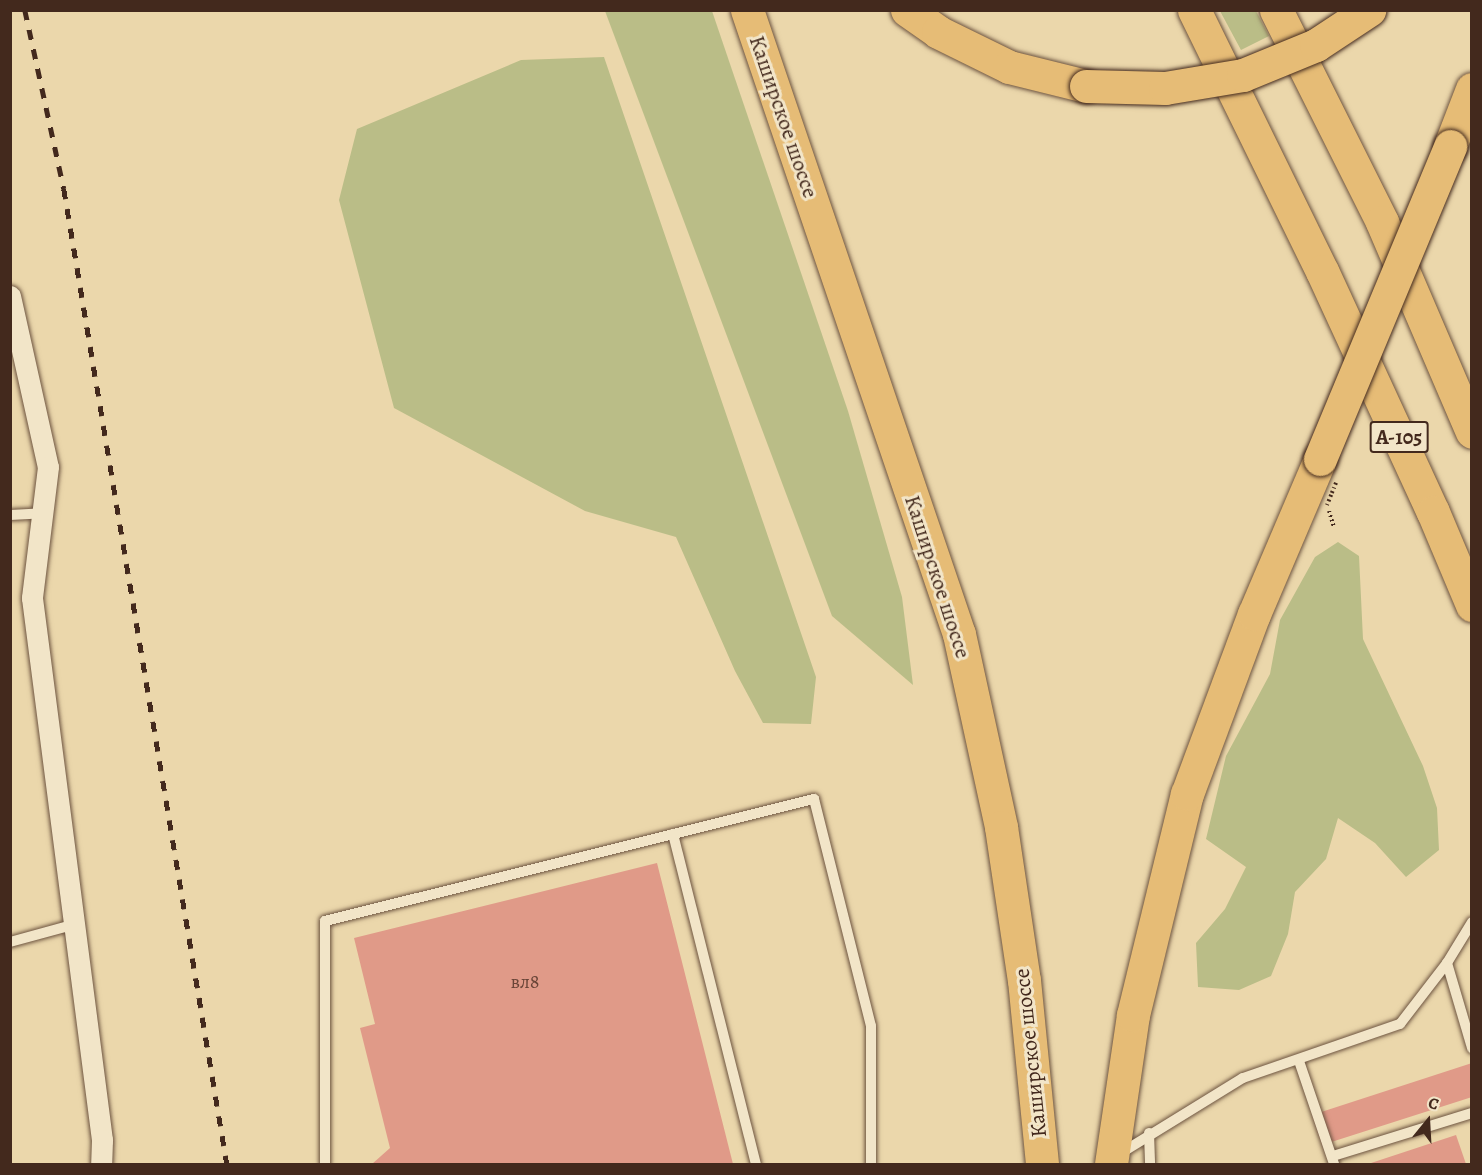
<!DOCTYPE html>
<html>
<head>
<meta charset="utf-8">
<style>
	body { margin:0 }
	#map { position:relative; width:1482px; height:1175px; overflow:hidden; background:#ebd7ab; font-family:Alegreya,serif }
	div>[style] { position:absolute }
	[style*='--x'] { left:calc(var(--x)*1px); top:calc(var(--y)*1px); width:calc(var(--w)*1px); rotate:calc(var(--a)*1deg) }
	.green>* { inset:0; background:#babd87 }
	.building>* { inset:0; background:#e09a88 }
	.path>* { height:4px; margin-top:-2px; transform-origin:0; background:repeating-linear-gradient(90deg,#43291d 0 1.5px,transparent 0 4.5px) }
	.roads { filter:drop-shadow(0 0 2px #6d5440) drop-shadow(0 0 2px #6d5440) }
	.service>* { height:10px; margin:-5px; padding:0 5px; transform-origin:5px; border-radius:5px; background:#f2e5c8 }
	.minor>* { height:21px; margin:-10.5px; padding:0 10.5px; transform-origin:10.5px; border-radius:10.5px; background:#f2e5c8 }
	.primary>* { height:33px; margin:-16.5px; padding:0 16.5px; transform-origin:16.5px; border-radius:16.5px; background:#e6bc76 }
	.trunk>* { height:33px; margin:-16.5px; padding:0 16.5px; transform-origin:16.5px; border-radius:16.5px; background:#e6bc76 }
	.rail>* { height:4.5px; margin-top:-2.25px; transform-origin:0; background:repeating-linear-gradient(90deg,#43291d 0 10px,transparent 0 20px) }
	.path-bridge>* { height:4px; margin-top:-2px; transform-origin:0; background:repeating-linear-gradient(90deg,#43291d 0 1.5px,transparent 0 4.5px) }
	.bridges { filter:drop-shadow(0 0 2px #43291d) drop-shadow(0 0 2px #43291d) }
	.primary-bridge>* { height:33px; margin:-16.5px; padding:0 16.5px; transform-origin:16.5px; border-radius:16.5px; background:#e6bc76 }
	span { translate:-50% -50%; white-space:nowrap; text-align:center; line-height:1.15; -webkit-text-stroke:6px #f2e5c8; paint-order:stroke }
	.number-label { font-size:20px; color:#6a4538 }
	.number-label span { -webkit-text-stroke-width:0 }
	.shield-label span { padding:2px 4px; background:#f2e5c8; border:2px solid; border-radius:4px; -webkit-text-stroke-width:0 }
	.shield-label { font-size:21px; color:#43291d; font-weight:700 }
	.street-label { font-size:22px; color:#43291d }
	.frame { position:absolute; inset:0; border:12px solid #43291d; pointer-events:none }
	.north { position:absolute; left:1398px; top:1091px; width:60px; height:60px; -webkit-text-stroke:4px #f2e5c8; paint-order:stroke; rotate:18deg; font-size:16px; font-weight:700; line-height:24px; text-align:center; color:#43291d }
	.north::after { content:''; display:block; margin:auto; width:21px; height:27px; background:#43291d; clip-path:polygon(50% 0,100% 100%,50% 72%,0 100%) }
</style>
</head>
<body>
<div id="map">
	<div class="green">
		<i style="clip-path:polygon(605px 11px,712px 11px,848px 411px,902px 597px,913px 685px,832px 616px)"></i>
		<i style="clip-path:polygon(1220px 11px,1256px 11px,1269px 36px,1241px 50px)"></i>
		<i style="clip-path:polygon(604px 57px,816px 677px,811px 724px,763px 723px,735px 671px,676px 537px,585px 511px,394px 408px,339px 200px,357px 129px,521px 60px)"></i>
		<i style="clip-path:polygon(1338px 542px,1359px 556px,1363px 639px,1423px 766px,1437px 808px,1439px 850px,1406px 877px,1375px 843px,1338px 818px,1326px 859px,1295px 892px,1288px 934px,1271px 976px,1239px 990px,1198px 987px,1196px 943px,1225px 909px,1246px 867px,1206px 839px,1226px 756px,1270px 674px,1280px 620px,1315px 557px)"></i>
	</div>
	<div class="building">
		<i style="clip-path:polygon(657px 863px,733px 1164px,372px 1164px,390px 1148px,360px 1028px,375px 1024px,354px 938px)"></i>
		<i style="clip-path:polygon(1472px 1063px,1472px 1097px,1322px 1145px,1312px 1115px)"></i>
		<i style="clip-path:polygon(1456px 1135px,1466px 1164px,1368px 1164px)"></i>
	</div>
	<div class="path">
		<i style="--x:1329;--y:511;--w:17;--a:73"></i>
	</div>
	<div class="roads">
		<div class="service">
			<i style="--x:10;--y:515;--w:33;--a:-3"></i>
			<i style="--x:673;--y:834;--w:340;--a:75.9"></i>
			<i style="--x:10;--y:942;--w:64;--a:-15.3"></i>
			<i style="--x:1447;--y:963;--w:89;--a:73.6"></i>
			<i style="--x:1299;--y:1061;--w:109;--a:71.2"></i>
			<i style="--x:1149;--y:1133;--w:31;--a:88"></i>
			<i style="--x:1121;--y:1153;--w:143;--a:-31.6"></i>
			<i style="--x:1243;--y:1078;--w:166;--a:-19"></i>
			<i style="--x:1400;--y:1024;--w:77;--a:-52.4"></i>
			<i style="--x:1447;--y:963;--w:48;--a:-58.6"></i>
			<i style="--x:1333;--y:1156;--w:145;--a:-17.2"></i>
			<i style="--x:325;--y:1164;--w:243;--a:-90"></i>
			<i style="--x:325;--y:921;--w:504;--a:-14.01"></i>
			<i style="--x:814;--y:799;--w:234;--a:75.9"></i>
			<i style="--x:871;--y:1026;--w:138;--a:90"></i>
		</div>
		<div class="minor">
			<i style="--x:10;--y:296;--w:175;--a:77.5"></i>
			<i style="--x:48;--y:467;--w:132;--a:97"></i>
			<i style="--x:32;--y:598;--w:547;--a:82.64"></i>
			<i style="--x:102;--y:1140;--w:24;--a:92"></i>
		</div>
		<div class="primary">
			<i style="--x:747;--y:10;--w:659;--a:71.24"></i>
			<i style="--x:959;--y:634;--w:198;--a:77.7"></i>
			<i style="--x:1001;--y:827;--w:155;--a:81.5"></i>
			<i style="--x:1024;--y:980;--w:185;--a:84.4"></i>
			<i style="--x:907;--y:10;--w:38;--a:35"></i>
			<i style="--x:938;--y:32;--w:79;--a:26.2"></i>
			<i style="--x:1009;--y:67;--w:79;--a:13.9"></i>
			<i style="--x:1450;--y:146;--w:61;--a:-68.9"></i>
			<i style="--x:1111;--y:1164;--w:151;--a:-81.6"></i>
			<i style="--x:1133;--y:1015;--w:228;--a:-76.3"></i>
			<i style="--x:1187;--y:794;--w:192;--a:-69.6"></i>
			<i style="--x:1254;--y:614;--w:168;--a:-66.9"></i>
		</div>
		<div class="trunk">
			<i style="--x:1194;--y:10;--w:291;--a:63.9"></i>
			<i style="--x:1322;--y:271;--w:265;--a:65.3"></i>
			<i style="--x:1433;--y:512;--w:101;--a:67.2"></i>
			<i style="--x:1276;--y:10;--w:237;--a:63.4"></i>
			<i style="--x:1382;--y:222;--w:228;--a:66.8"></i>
		</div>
	</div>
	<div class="rail">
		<i style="--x:25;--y:10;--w:183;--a:77.7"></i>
		<i style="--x:64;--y:189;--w:989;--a:80.51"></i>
	</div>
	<div class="path-bridge">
		<i style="--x:1327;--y:505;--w:24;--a:-68"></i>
	</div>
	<div class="bridges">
		<div class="primary-bridge">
			<i style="--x:1086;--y:86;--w:79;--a:1.5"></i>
			<i style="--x:1165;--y:88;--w:79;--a:-9.5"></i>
			<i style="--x:1243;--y:75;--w:79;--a:-22.3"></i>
			<i style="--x:1316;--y:45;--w:64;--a:-33.4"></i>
			<i style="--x:1320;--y:459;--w:339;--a:-67.4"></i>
		</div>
	</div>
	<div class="number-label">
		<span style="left:525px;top:981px">вл8</span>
	</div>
	<div class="shield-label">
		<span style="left:1399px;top:437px">А-105</span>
	</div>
	<div class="street-label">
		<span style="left:783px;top:117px;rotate:71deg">Каширское шоссе</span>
		<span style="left:937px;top:577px;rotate:72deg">Каширское шоссе</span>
		<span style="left:1031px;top:1053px;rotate:-96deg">Каширское шоссе</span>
	</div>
	<div class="frame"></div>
	<div class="north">С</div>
</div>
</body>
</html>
